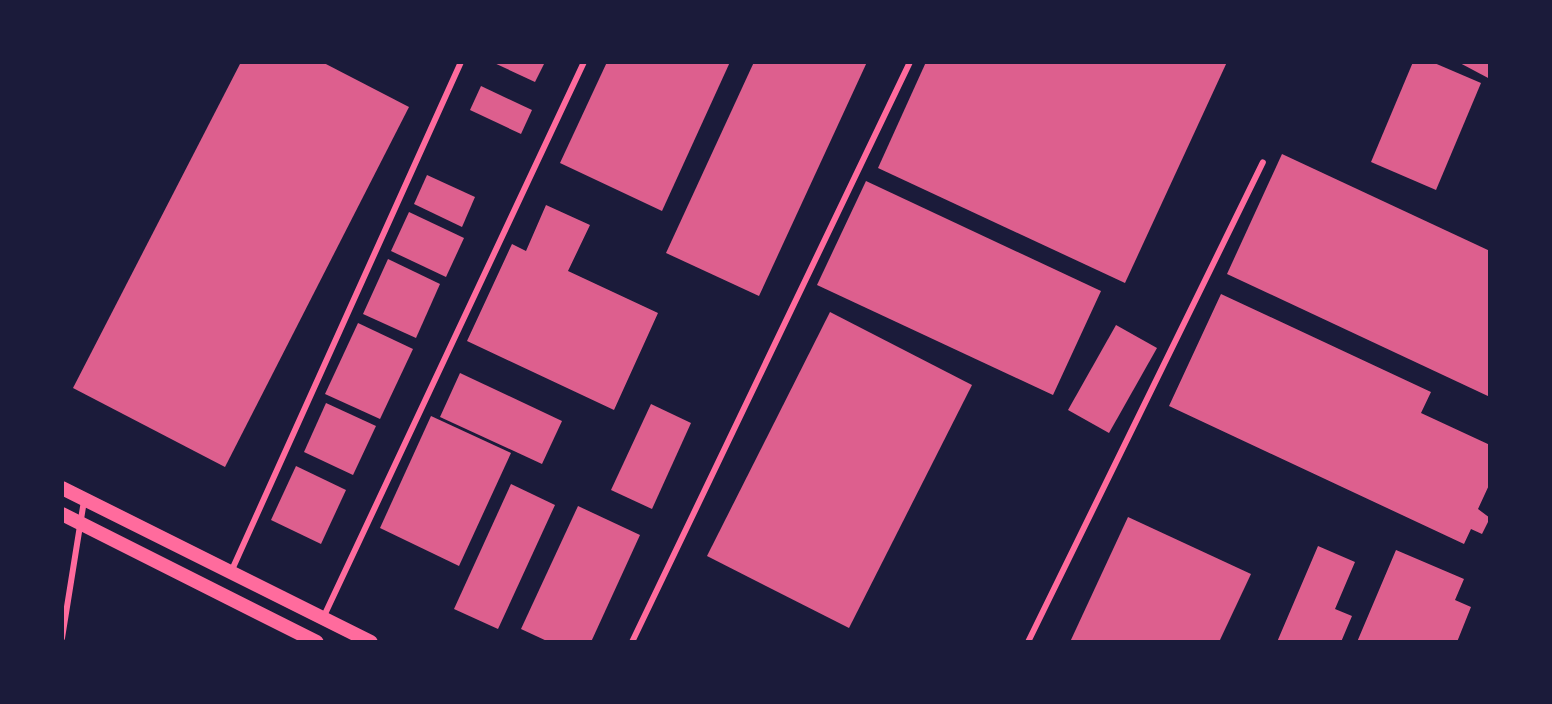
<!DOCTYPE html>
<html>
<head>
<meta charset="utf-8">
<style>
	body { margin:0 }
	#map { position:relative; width:1552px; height:704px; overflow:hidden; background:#1b1b3a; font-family:"Varela Round",sans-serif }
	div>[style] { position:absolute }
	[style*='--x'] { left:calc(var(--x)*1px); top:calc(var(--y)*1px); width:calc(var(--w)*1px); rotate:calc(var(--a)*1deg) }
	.building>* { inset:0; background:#dd5f8e }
	.service>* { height:6px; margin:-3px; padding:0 3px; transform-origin:3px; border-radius:3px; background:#ff6b9d }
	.tertiary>* { height:14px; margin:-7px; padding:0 7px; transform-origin:7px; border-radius:7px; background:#ff6b9d }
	span { translate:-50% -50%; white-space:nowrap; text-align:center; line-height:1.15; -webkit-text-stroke:6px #1b1b3a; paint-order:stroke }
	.frame { position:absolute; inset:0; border:64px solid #1b1b3a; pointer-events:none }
</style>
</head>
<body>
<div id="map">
	<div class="building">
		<i style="clip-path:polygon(241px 62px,322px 62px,409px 107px,225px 467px,73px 388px)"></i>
		<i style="clip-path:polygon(492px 62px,545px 62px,535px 82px)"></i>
		<i style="clip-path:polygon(607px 62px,730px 62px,662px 211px,560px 163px)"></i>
		<i style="clip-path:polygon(754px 62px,867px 62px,759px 296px,666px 253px)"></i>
		<i style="clip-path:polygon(926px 62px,1227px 62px,1125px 283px,878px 168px)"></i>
		<i style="clip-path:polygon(1413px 62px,1432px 62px,1481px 83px,1436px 190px,1371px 162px)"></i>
		<i style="clip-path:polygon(1458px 62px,1490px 62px,1490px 79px)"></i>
		<i style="clip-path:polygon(481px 86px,532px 110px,521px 134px,470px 110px)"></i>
		<i style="clip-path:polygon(1282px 154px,1490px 251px,1490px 397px,1227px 274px)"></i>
		<i style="clip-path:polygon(427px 175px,475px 197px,462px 227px,414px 204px)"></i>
		<i style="clip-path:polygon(866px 181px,1101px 291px,1053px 395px,817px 285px)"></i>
		<i style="clip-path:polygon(546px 205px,590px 225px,568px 271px,658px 313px,614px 410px,467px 341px,512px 244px,526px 251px)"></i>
		<i style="clip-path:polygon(409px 212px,464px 238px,446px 277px,391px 251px)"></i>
		<i style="clip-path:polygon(388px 259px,440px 284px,416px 338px,363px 314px)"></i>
		<i style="clip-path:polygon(1221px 294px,1431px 392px,1421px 413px,1490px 445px,1490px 483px,1478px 509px,1490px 518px,1482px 534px,1471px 529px,1464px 544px,1169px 406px)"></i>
		<i style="clip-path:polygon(830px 312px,972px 385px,849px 628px,707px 556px)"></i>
		<i style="clip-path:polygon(358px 323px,413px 349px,380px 419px,325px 394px)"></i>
		<i style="clip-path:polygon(1116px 325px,1157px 348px,1109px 433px,1068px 410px)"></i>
		<i style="clip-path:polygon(460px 373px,562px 421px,542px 464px,440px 417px)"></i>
		<i style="clip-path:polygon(326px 403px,376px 426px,353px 475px,304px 452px)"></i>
		<i style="clip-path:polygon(651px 404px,691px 423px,652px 509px,611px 490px)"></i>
		<i style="clip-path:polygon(431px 416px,511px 453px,459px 566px,380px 528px)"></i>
		<i style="clip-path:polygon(296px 466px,346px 490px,321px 544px,271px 520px)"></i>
		<i style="clip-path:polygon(511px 484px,555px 505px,498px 629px,454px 609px)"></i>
		<i style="clip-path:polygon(578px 506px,640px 535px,591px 642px,549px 642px,521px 629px)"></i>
		<i style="clip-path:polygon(1128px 517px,1251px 574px,1219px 642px,1070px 642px)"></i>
		<i style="clip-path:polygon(1318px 546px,1355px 562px,1335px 609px,1352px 616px,1341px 642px,1277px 642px)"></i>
		<i style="clip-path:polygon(1396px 550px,1464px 579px,1455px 600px,1471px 607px,1457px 642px,1357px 642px)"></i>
	</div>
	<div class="service">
		<i style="--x:231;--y:572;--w:559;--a:-65.73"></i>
		<i style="--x:324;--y:616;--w:612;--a:-64.86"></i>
		<i style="--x:62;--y:638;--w:140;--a:-80.9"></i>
		<i style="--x:632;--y:642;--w:643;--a:-64.39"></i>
		<i style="--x:1028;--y:642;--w:534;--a:-63.91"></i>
	</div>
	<div class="tertiary">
		<i style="--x:62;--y:488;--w:345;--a:26.5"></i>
		<i style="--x:62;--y:514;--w:285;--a:26.7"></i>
	</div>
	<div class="frame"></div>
</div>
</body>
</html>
